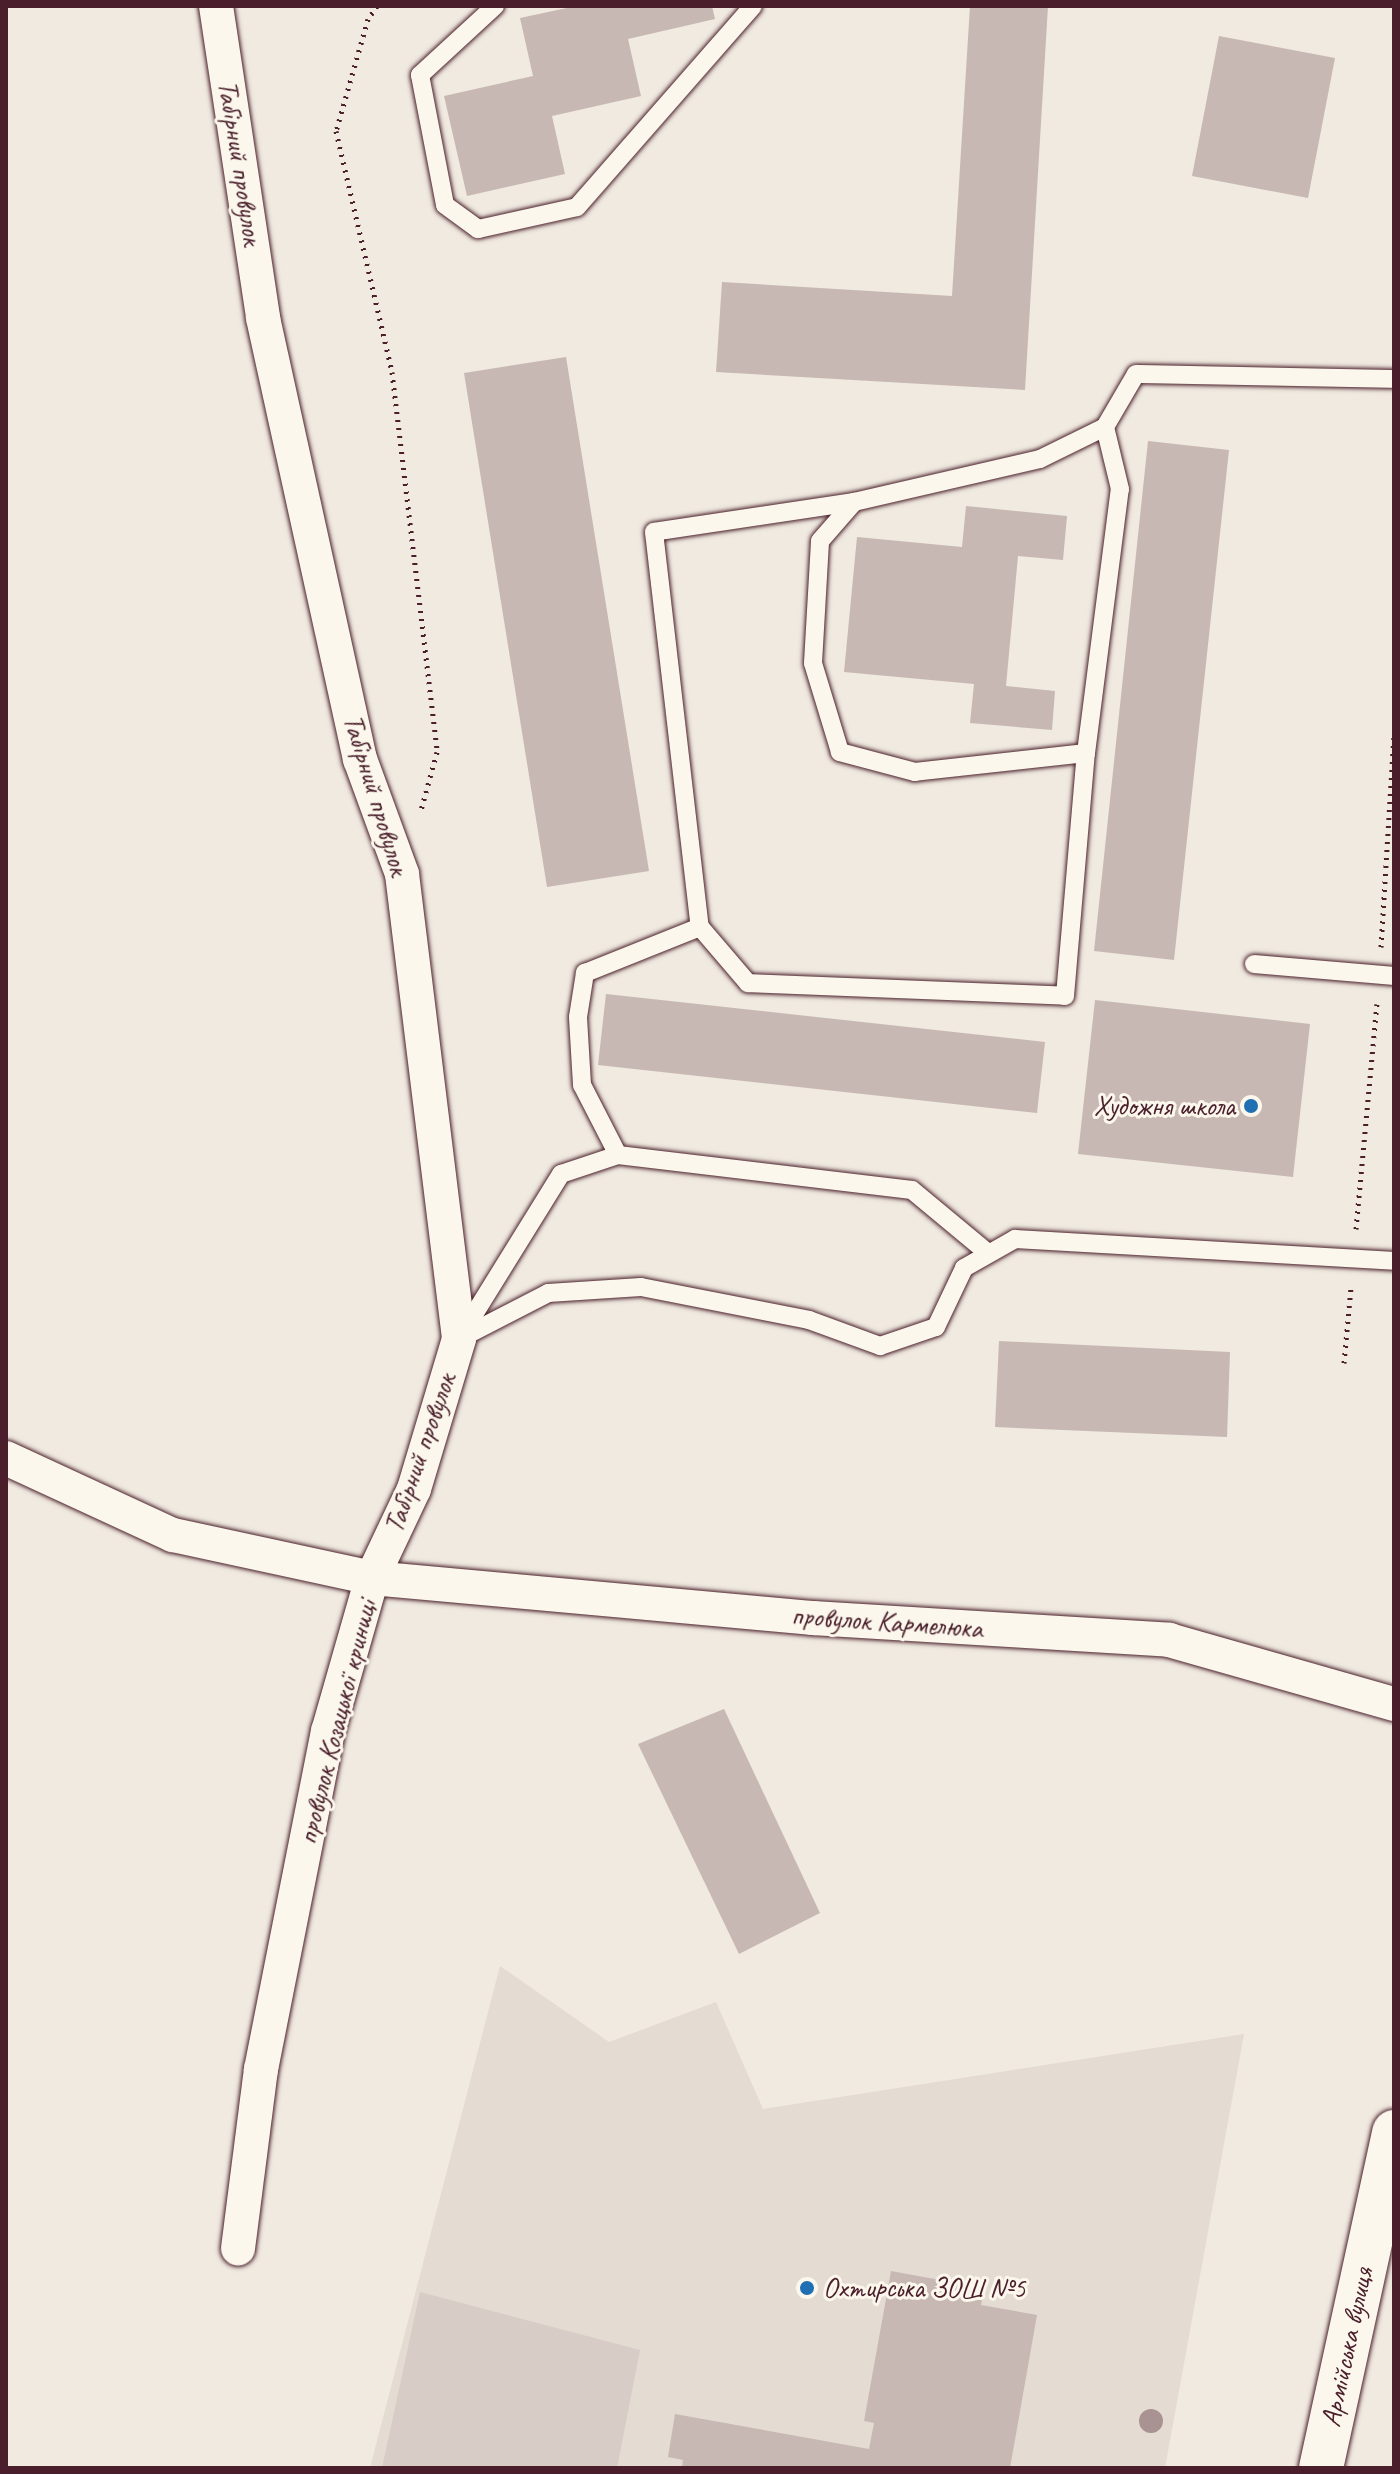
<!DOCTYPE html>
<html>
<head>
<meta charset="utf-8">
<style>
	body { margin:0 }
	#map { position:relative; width:1400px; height:2474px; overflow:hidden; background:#f0eae0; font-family:Caveat,sans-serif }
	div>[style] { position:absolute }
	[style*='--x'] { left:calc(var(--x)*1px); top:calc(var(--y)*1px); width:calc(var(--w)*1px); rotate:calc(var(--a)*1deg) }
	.built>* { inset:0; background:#e4dbd2 }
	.green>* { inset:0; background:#d8ccc6 }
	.building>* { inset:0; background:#c8b8b3 }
	.path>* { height:5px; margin-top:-2.5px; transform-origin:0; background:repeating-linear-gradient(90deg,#4a1f2b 0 2px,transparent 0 8px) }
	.roads { filter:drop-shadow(0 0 2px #4a1f2b) drop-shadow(0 0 2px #4a1f2b) }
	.lane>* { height:18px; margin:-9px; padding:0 9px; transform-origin:9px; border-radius:9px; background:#fbf7ec }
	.street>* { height:34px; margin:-17px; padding:0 17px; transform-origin:17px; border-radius:17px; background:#fbf7ec }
	.secondary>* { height:44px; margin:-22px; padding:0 22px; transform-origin:22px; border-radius:22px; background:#fbf7ec }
	.trees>* { width:24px; height:24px; margin:-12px; border-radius:50%; background:#a89292 }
	.dots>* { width:22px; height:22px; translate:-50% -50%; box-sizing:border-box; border:4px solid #fbf7ec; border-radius:50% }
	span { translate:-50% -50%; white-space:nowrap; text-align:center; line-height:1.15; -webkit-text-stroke:6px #fbf7ec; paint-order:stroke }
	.street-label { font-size:28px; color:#4a1f2b }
	.poi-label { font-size:28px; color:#4a1f2b }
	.right { translate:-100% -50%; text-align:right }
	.left { translate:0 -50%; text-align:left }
	.frame { position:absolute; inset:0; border:8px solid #4a1f2b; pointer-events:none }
</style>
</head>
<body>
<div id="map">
	<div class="built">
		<i style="clip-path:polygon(500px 1966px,609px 2042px,716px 2002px,763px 2109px,1244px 2034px,1165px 2468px,370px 2468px)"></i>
	</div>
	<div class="green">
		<i style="clip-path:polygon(420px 2292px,640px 2350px,617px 2468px,382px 2468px)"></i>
	</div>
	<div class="building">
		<i style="clip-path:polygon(576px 6px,712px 6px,715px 19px,628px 39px,641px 96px,552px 116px,565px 174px,467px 196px,444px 96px,533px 76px,520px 18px)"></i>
		<i style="clip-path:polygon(970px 6px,1048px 6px,1025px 390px,716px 372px,722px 282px,952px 296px)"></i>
		<i style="clip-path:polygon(1219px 36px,1335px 58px,1308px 198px,1192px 176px)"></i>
		<i style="clip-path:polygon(566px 357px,649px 871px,547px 887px,464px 373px)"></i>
		<i style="clip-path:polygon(1148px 441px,1229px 450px,1174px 960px,1094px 951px)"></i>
		<i style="clip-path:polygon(966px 506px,1067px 516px,1063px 560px,1018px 556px,1006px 686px,1055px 691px,1052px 730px,970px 723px,974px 684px,844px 672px,857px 537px,962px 547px)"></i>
		<i style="clip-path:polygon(606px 994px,1045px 1042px,1037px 1113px,598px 1065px)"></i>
		<i style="clip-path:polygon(1095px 1000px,1310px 1024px,1293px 1177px,1078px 1154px)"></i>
		<i style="clip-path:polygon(999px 1341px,1230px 1352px,1227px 1437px,995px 1427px)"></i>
		<i style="clip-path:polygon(724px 1709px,820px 1913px,739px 1954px,638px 1744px)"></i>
		<i style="clip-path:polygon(891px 2271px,984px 2288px,981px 2305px,1037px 2315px,1010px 2468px,682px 2468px,683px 2460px,668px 2457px,675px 2414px,869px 2449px,874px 2423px,864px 2421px)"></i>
	</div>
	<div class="path">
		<i style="--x:377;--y:6;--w:16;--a:125"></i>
		<i style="--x:368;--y:19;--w:116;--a:105.9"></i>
		<i style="--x:336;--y:131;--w:247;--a:76.9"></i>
		<i style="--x:392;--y:372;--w:383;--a:83.2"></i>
		<i style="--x:437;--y:752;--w:60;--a:105.4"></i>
		<i style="--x:1381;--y:947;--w:211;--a:-86.5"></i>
		<i style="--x:1356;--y:1229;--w:226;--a:-84.7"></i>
		<i style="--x:1344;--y:1363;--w:76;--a:-84.7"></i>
	</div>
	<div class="roads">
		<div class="lane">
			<i style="--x:495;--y:6;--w:102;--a:137.4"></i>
			<i style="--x:420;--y:75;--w:132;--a:79.1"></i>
			<i style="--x:445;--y:205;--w:41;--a:36"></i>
			<i style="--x:478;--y:229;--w:101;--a:-12.5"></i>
			<i style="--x:577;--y:207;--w:267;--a:-48.8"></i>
			<i style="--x:854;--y:502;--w:202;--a:171.5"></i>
			<i style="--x:654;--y:532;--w:398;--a:83.4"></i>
			<i style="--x:700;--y:927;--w:74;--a:49.4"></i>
			<i style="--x:748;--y:983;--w:317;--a:2.3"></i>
			<i style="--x:1065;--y:996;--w:244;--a:-85.1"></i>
			<i style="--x:1086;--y:753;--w:266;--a:-82.7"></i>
			<i style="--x:1120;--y:489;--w:64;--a:-103.6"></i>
			<i style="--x:1086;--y:753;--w:172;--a:173.7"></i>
			<i style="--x:915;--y:772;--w:78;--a:-165.1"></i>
			<i style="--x:840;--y:752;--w:93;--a:-106.9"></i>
			<i style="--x:813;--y:663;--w:122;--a:-86.7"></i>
			<i style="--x:820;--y:541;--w:52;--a:-48.9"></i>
			<i style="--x:854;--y:502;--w:191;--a:-13"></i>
			<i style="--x:1040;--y:459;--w:72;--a:-26.2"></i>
			<i style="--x:1105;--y:427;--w:61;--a:-59.7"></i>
			<i style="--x:1136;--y:374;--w:258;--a:1.1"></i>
			<i style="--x:1254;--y:964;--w:141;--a:4.9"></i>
			<i style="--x:618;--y:1155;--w:79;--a:-117.2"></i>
			<i style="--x:582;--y:1085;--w:68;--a:-93.4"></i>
			<i style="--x:578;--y:1017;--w:45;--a:-81"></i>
			<i style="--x:585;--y:973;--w:124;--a:-21.8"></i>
			<i style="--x:460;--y:1337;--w:192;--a:-58.2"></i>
			<i style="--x:561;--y:1174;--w:60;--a:-18.4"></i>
			<i style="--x:618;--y:1155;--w:296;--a:6.8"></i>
			<i style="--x:912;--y:1190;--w:99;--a:39.7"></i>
			<i style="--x:459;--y:1339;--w:100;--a:-27.3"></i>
			<i style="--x:548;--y:1293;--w:93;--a:-3.7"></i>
			<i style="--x:641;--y:1287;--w:171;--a:11.1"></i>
			<i style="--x:809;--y:1320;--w:76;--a:20.1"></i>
			<i style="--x:880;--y:1346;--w:59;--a:-18.7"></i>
			<i style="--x:936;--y:1327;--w:65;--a:-64.6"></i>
			<i style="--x:964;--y:1268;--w:59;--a:-29.6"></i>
			<i style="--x:1015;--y:1239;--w:380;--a:3.3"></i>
		</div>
		<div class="street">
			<i style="--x:216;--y:6;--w:316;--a:81.4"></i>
			<i style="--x:263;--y:318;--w:452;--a:77.6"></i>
			<i style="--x:360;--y:759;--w:122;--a:69.9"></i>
			<i style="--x:402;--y:874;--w:468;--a:83"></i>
			<i style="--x:459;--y:1339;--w:157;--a:106.7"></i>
			<i style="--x:414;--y:1489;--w:98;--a:115.3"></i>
			<i style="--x:372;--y:1578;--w:159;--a:106"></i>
			<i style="--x:328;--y:1731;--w:345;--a:101.2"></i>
			<i style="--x:261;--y:2069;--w:181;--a:97.3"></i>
			<i style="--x:6;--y:1458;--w:184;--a:24.8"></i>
			<i style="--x:173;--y:1535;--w:204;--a:12.2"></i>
			<i style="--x:372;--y:1578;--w:443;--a:5.2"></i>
			<i style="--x:813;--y:1618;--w:357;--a:3.5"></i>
			<i style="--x:1169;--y:1640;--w:234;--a:15.9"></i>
		</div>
		<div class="secondary">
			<i style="--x:1321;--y:2468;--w:344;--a:-77.7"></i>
		</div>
	</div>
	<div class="trees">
		<i style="left:1151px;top:2421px"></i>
	</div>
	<div class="dots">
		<i style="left:1251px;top:1106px;background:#1f6fb2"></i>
		<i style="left:807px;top:2288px;background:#1f6fb2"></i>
	</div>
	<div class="street-label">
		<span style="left:240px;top:163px;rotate:81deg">Табірний провулок</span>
		<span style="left:376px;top:795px;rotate:73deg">Табірний провулок</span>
		<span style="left:420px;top:1453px;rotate:-71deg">Табірний провулок</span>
		<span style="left:887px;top:1622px;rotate:4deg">провулок Кармелюка</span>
		<span style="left:337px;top:1722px;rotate:-76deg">провулок Козацької криниці</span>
		<span style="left:1347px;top:2347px;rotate:-78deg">Армійська вулиця</span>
	</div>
	<div class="poi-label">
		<span class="right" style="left:1235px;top:1106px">Художня школа</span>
		<span class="left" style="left:823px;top:2288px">Охтирська ЗОШ №5</span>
	</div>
	<div class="frame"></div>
</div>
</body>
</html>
